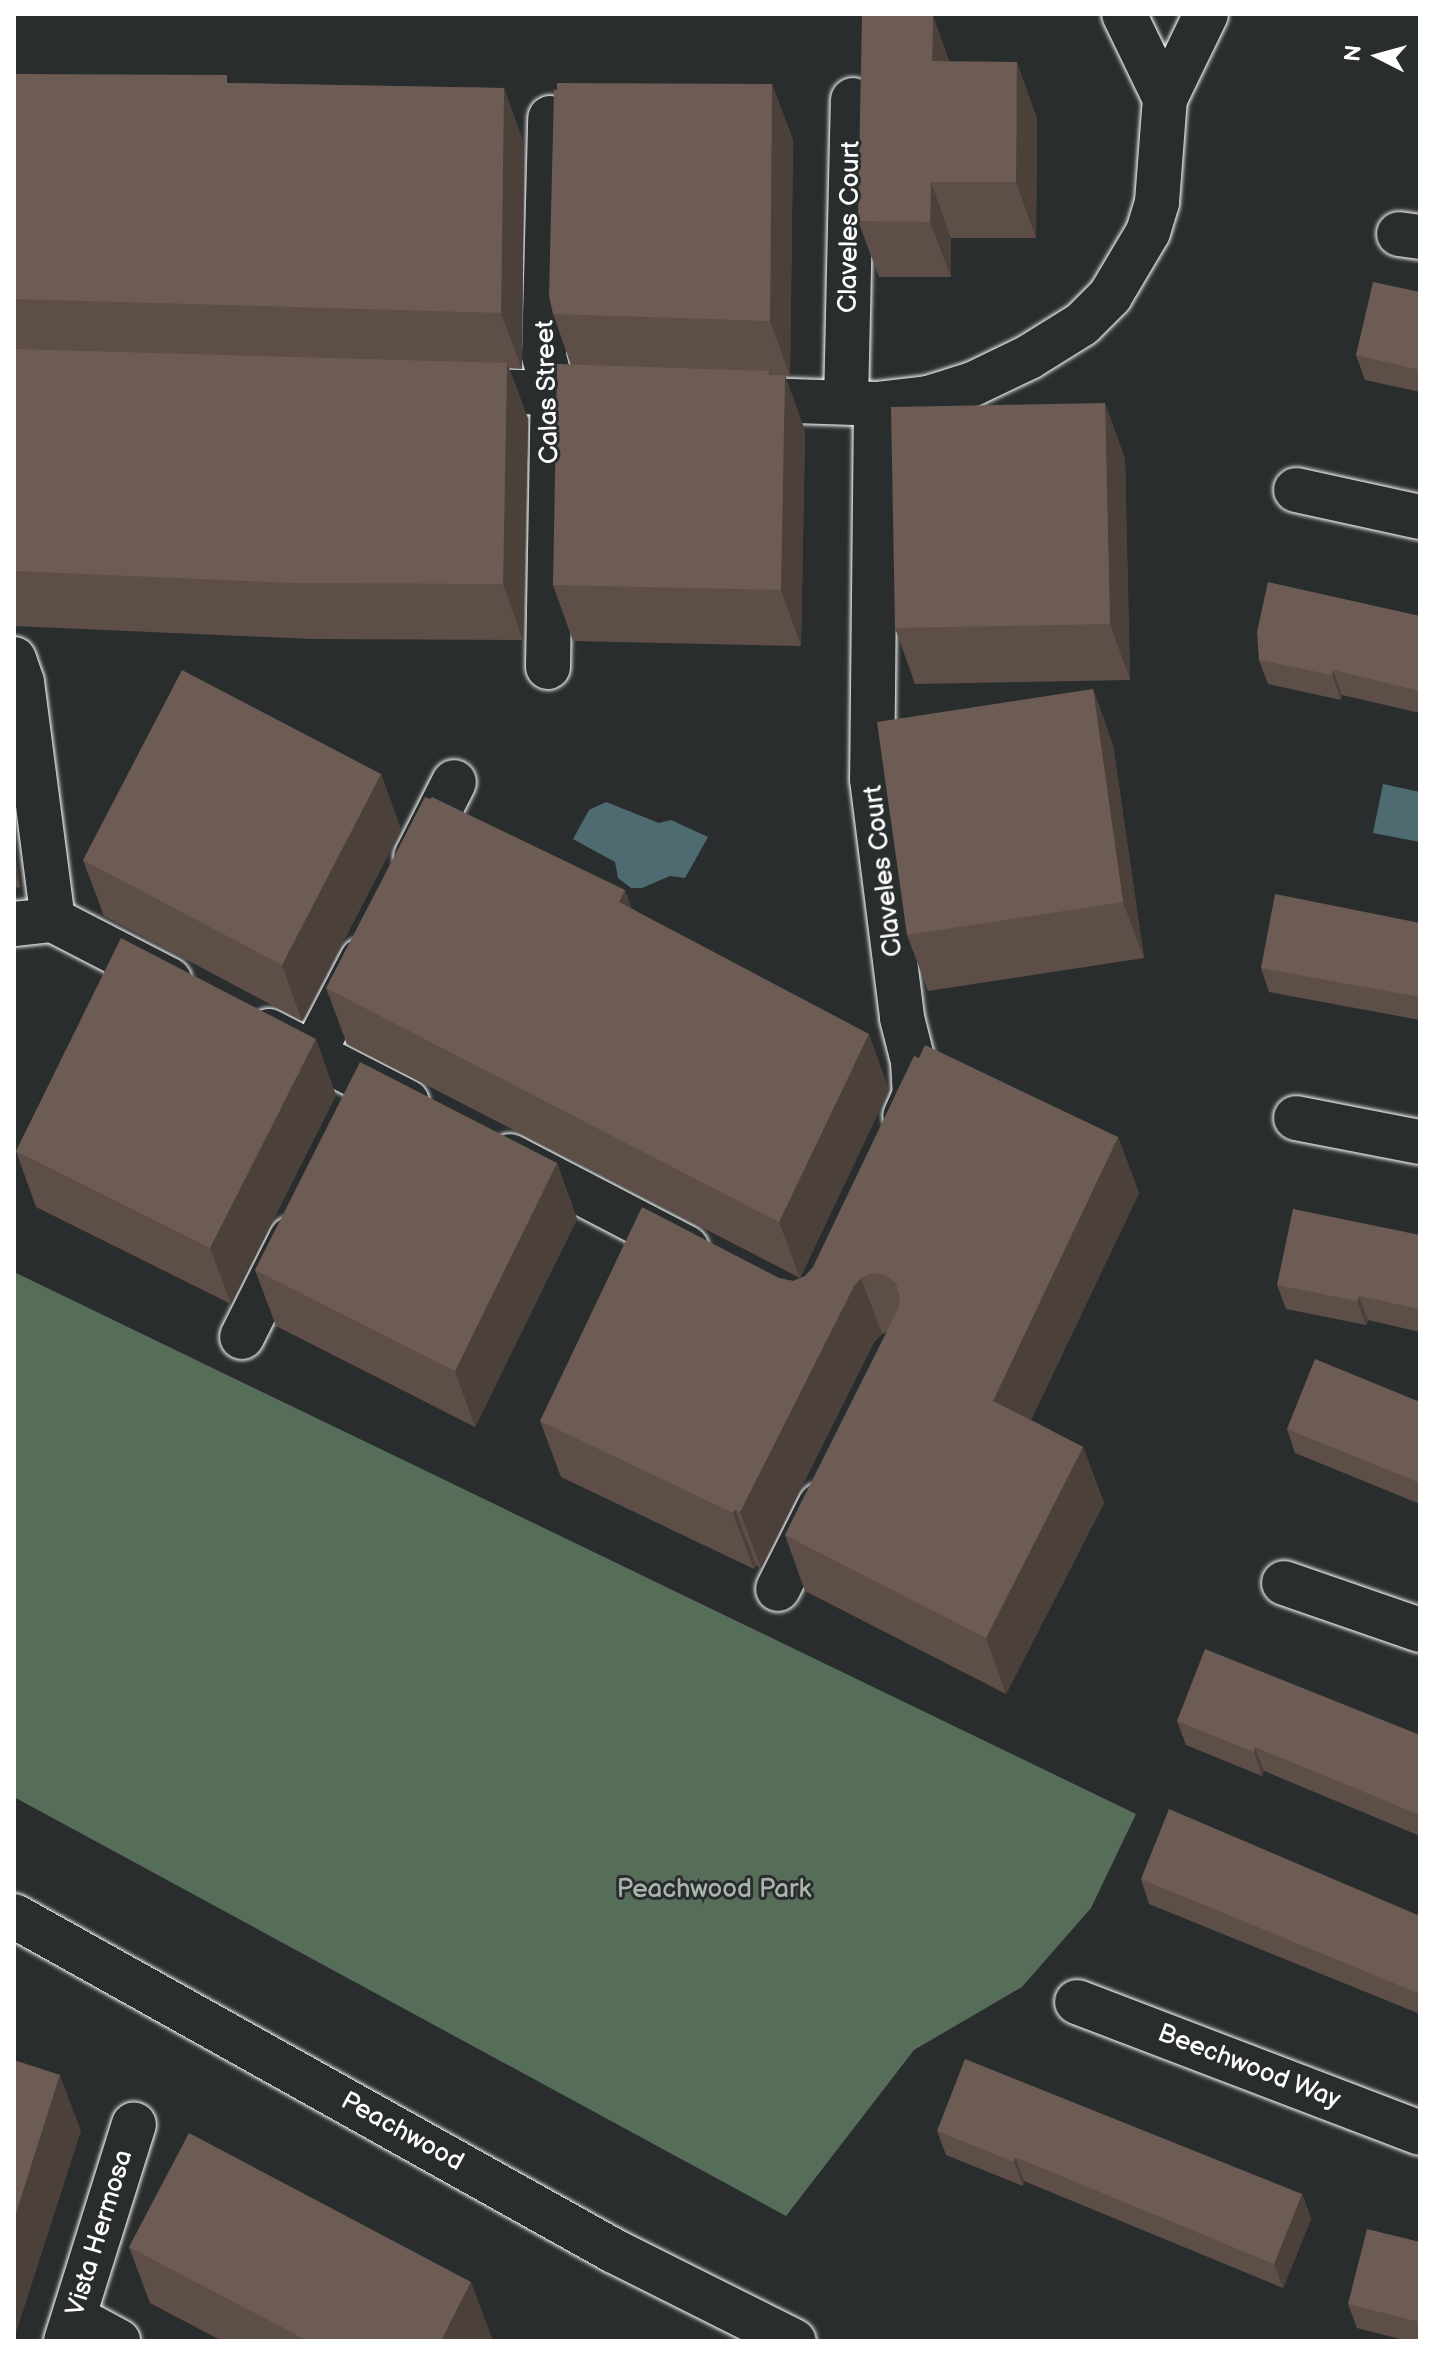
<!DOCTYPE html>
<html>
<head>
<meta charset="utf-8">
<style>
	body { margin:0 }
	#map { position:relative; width:1434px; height:2355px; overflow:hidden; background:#2a2d2e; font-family:"Balsamiq Sans",sans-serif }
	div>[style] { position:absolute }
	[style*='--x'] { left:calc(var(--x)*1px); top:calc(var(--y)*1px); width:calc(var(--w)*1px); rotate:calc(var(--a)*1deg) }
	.green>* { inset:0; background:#566d5a }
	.water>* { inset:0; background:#4e6b72 }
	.roads { filter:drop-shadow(0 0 2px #fff) drop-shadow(0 0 2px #fff) }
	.minor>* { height:44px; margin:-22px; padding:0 22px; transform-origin:22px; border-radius:22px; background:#2a2d2e }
	.tertiary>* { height:44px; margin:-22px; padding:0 22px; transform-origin:22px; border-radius:22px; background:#2a2d2e }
	.wall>* { inset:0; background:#5d4f47 }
	.shaded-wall>* { inset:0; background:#4c403a }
	.building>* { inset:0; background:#6c5c53 }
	span { translate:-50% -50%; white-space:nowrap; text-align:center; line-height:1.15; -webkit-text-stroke:6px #2a2d2e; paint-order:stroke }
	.street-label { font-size:26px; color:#fff }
	.park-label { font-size:26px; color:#aab6ac }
	.frame { position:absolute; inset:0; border:16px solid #fff; pointer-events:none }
	.north { position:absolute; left:1338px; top:16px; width:80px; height:80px; -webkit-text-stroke:6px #2a2d2e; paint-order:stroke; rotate:276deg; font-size:22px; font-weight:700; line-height:32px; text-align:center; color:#fff }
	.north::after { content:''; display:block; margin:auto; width:28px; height:36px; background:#fff; clip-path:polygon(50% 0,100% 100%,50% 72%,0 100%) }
</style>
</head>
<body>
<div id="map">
	<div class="green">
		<i style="clip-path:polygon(14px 1272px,1136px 1814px,1091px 1908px,1022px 1987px,914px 2050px,786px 2216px,14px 1797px)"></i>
	</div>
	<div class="water">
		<i style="clip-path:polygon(1383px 784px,1420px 792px,1420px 842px,1373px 833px)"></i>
		<i style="clip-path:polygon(606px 802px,659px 823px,671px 820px,708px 837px,685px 878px,670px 876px,642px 888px,631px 888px,618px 878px,615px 862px,573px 839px,589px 810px)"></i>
	</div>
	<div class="roads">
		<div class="minor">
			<i style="--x:1124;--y:14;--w:94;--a:64.2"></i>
			<i style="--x:1399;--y:234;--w:21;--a:8"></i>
			<i style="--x:456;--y:390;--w:159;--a:1.8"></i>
			<i style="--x:736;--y:399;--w:140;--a:2"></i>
			<i style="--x:876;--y:404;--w:52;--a:-6.6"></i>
			<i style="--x:928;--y:398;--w:47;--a:-17.3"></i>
			<i style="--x:973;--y:384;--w:62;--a:-25.7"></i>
			<i style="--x:1029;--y:357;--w:62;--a:-31.9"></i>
			<i style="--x:1082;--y:324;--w:40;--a:-45"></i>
			<i style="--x:1110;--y:296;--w:74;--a:-59.3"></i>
			<i style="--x:1148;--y:232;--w:31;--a:-73"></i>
			<i style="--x:1157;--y:202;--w:103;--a:-85.6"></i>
			<i style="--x:1165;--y:99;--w:94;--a:-64.2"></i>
			<i style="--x:846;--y:402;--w:302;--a:-88.7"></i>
			<i style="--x:876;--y:404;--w:375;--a:90.6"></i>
			<i style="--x:872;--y:779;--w:241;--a:82.8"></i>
			<i style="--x:902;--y:1018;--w:44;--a:75.7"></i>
			<i style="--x:913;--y:1061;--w:33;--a:87"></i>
			<i style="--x:915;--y:1094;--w:24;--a:114"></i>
			<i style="--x:1296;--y:490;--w:127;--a:12.3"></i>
			<i style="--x:14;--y:659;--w:24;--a:71"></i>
			<i style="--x:22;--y:682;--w:240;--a:82.6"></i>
			<i style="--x:548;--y:667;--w:275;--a:-89"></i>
			<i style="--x:553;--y:392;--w:38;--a:-104"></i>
			<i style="--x:544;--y:355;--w:237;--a:-88.5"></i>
			<i style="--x:416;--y:857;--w:84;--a:-63.1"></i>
			<i style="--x:14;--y:924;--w:39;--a:-6"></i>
			<i style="--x:53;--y:920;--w:131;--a:27.3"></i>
			<i style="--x:269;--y:1031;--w:155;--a:27.2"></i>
			<i style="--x:313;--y:1054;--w:106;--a:-62.5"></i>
			<i style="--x:1296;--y:1118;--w:126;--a:11"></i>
			<i style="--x:510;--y:1156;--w:199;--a:27.5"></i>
			<i style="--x:242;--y:1337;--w:110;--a:-63.4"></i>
			<i style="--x:1284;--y:1583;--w:144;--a:19.1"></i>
			<i style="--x:778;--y:1589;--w:94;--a:-63.4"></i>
			<i style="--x:1077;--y:2002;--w:367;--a:20.9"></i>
			<i style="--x:75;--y:2318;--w:49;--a:28.1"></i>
			<i style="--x:66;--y:2341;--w:227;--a:-72.6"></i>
		</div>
		<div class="tertiary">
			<i style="--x:14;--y:1916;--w:687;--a:29.18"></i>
			<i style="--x:614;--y:2251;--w:201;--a:26.6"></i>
		</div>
	</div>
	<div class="wall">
		<i style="clip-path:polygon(933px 16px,949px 61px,1037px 118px,1036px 238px,951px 238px,951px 277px,879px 277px,858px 221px)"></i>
		<i style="clip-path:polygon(14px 74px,230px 83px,504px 88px,524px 144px,522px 369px,509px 368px,528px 419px,523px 640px,312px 639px,14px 626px)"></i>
		<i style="clip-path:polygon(772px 84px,793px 140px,790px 376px,785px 376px,805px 431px,801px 646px,573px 641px,553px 585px,571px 365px,553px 314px)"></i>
		<i style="clip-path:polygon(1420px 292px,1420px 392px,1365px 380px,1356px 355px)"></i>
		<i style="clip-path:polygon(1105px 403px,1125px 459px,1130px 680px,915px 684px,895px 628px)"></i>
		<i style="clip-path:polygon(1420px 616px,1420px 713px,1342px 695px,1341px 700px,1268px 684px,1259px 660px)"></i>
		<i style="clip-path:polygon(1093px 689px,1113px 745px,1144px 958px,928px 991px,907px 935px)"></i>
		<i style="clip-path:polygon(381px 774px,401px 830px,302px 1021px,104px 916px,83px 860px)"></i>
		<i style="clip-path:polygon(14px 845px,20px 887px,14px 888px)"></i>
		<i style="clip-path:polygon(625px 890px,631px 908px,889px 1090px,800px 1278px,347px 1044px,326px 988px)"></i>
		<i style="clip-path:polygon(1420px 923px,1420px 1020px,1269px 992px,1261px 968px)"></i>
		<i style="clip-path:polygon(336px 1095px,231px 1304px,36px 1207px,16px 1151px)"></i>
		<i style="clip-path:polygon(1118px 1137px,1139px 1193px,1031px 1420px,1083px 1447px,1104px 1503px,1006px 1694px,805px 1591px,785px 1535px,887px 1332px,882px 1334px,874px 1342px,761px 1568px,756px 1565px,754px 1569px,561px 1477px,540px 1421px,779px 1278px,793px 1281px,805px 1276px)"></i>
		<i style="clip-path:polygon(557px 1163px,577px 1219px,475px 1427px,276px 1326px,255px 1270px)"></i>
		<i style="clip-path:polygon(1420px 1235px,1420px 1332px,1368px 1320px,1366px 1325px,1286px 1309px,1277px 1285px)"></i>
		<i style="clip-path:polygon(1420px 1402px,1420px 1504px,1295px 1453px,1287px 1429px)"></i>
		<i style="clip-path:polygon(1177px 1721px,1420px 1735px,1420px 1836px,1264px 1771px,1262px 1776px,1186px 1745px)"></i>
		<i style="clip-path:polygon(1141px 1879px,1420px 1916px,1420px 2014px,1149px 1904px)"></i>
		<i style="clip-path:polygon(937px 2131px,1302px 2194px,1311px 2219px,1283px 2288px,1024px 2181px,1023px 2186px,946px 2155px)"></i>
		<i style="clip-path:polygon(1420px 2242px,1420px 2341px,1408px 2341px,1357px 2328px,1348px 2304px)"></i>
		<i style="clip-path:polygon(129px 2247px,492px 2338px,490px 2341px,222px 2341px,150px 2303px)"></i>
	</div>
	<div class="shaded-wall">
		<i style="clip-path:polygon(933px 16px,953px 72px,932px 61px)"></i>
		<i style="clip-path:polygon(1017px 62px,1037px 118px,1036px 238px,1016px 182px)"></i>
		<i style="clip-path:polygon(772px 84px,793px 140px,790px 376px,770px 321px)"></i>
		<i style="clip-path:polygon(504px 88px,524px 144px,522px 369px,501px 313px)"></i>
		<i style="clip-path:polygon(931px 182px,951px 238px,951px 277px,930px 222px)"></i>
		<i style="clip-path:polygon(507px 363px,528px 419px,523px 640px,503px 584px)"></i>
		<i style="clip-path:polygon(769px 371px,784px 412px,785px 375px,805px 431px,801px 646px,781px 590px)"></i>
		<i style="clip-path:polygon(1105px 403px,1125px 459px,1130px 680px,1110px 624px)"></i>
		<i style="clip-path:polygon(1333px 670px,1342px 695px,1341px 700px,1332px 675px)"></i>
		<i style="clip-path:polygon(1093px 689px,1113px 745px,1144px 958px,1123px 902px)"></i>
		<i style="clip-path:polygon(381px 774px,401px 830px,302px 1021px,282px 965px)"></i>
		<i style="clip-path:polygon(14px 845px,20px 887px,14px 872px)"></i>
		<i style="clip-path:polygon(625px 890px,645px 946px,619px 902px)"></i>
		<i style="clip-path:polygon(869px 1034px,889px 1090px,800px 1278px,779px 1222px)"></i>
		<i style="clip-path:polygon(316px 1039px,336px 1095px,231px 1304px,210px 1248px)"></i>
		<i style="clip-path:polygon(1118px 1137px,1139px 1193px,1013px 1457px,993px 1401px)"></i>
		<i style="clip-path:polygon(557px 1163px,577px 1219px,475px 1427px,455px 1371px)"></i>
		<i style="clip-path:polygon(861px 1278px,882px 1334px,874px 1342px,761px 1568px,740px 1512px,854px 1286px)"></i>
		<i style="clip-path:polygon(1359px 1296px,1368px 1320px,1366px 1325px,1357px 1301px)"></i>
		<i style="clip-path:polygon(1083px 1447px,1104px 1503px,1006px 1694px,986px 1638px)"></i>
		<i style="clip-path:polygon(735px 1509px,756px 1565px,754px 1569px,733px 1513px)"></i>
		<i style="clip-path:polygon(1255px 1747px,1264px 1771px,1262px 1776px,1254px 1752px)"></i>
		<i style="clip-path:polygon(60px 2075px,81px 2131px,14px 2339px,14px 2220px)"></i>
		<i style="clip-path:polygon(1015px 2157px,1024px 2181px,1023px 2186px,1014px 2162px)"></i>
		<i style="clip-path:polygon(1302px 2194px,1311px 2219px,1283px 2288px,1274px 2264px)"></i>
		<i style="clip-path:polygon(471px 2282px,492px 2338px,490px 2341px,441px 2341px)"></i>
	</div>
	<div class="building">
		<i style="clip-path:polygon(862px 15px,933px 16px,932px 61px,1017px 62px,1016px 182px,931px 182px,930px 222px,858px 221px)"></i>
		<i style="clip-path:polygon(14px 74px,227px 75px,227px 83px,504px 88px,501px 313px,14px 299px)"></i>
		<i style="clip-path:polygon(557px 83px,772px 84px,770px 321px,553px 314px,549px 296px,554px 89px,557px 90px)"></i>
		<i style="clip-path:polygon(1373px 282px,1420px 292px,1420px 370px,1356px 355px)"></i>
		<i style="clip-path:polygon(14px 349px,507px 363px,503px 584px,292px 583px,14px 571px)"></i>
		<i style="clip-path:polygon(557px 364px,769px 371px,769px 375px,785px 375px,781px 590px,553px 585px)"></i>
		<i style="clip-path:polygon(1105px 403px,1110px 624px,895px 628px,891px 407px)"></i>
		<i style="clip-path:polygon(1268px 582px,1420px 616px,1420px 691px,1333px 670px,1332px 675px,1259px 660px,1257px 632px)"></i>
		<i style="clip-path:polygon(182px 670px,381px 774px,282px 965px,83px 860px)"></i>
		<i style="clip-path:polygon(1093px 689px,1123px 902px,907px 935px,877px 722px)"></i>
		<i style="clip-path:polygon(425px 797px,430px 799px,432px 797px,625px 890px,619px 902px,869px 1034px,779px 1222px,326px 988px)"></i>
		<i style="clip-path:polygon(1275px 894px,1420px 923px,1420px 997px,1261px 968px)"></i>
		<i style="clip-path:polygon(121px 938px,316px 1039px,210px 1248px,16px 1151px)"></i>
		<i style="clip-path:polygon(925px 1045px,1118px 1137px,993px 1401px,1083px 1447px,986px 1638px,785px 1535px,898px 1309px,900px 1296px,896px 1284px,886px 1275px,873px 1273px,861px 1278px,854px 1286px,740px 1512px,735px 1509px,733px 1513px,540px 1421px,642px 1207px,779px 1278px,793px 1281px,805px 1276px,813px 1267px,914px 1056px,919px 1058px)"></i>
		<i style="clip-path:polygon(360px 1062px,557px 1163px,455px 1371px,255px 1270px)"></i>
		<i style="clip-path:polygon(1293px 1209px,1420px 1235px,1420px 1309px,1359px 1296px,1357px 1301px,1277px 1285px)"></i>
		<i style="clip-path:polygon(1315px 1359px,1420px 1402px,1420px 1483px,1287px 1429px)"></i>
		<i style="clip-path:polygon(1205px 1649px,1420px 1735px,1420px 1815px,1255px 1747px,1254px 1752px,1177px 1721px)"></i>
		<i style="clip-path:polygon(1169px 1809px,1420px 1916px,1420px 1994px,1141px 1879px)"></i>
		<i style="clip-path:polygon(965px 2059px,1302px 2194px,1274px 2264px,1015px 2157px,1014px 2162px,937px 2131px)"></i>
		<i style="clip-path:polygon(14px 2060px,60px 2075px,14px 2220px)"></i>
		<i style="clip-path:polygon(189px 2133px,471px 2282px,441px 2341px,308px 2341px,129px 2247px)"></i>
		<i style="clip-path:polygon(1367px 2229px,1420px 2242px,1420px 2322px,1348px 2304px)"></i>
	</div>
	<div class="street-label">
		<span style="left:850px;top:227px;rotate:-89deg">Claveles Court</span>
		<span style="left:548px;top:392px;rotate:-92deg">Calas Street</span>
		<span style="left:884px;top:871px;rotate:-97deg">Claveles Court</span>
		<span style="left:1249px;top:2067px;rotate:21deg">Beechwood Way</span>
		<span style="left:402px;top:2132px;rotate:29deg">Peachwood</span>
		<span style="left:100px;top:2233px;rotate:-73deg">Vista Hermosa</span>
	</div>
	<div class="park-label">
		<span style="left:714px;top:1890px">Peachwood Park</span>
	</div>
	<div class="frame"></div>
	<div class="north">N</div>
</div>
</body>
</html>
